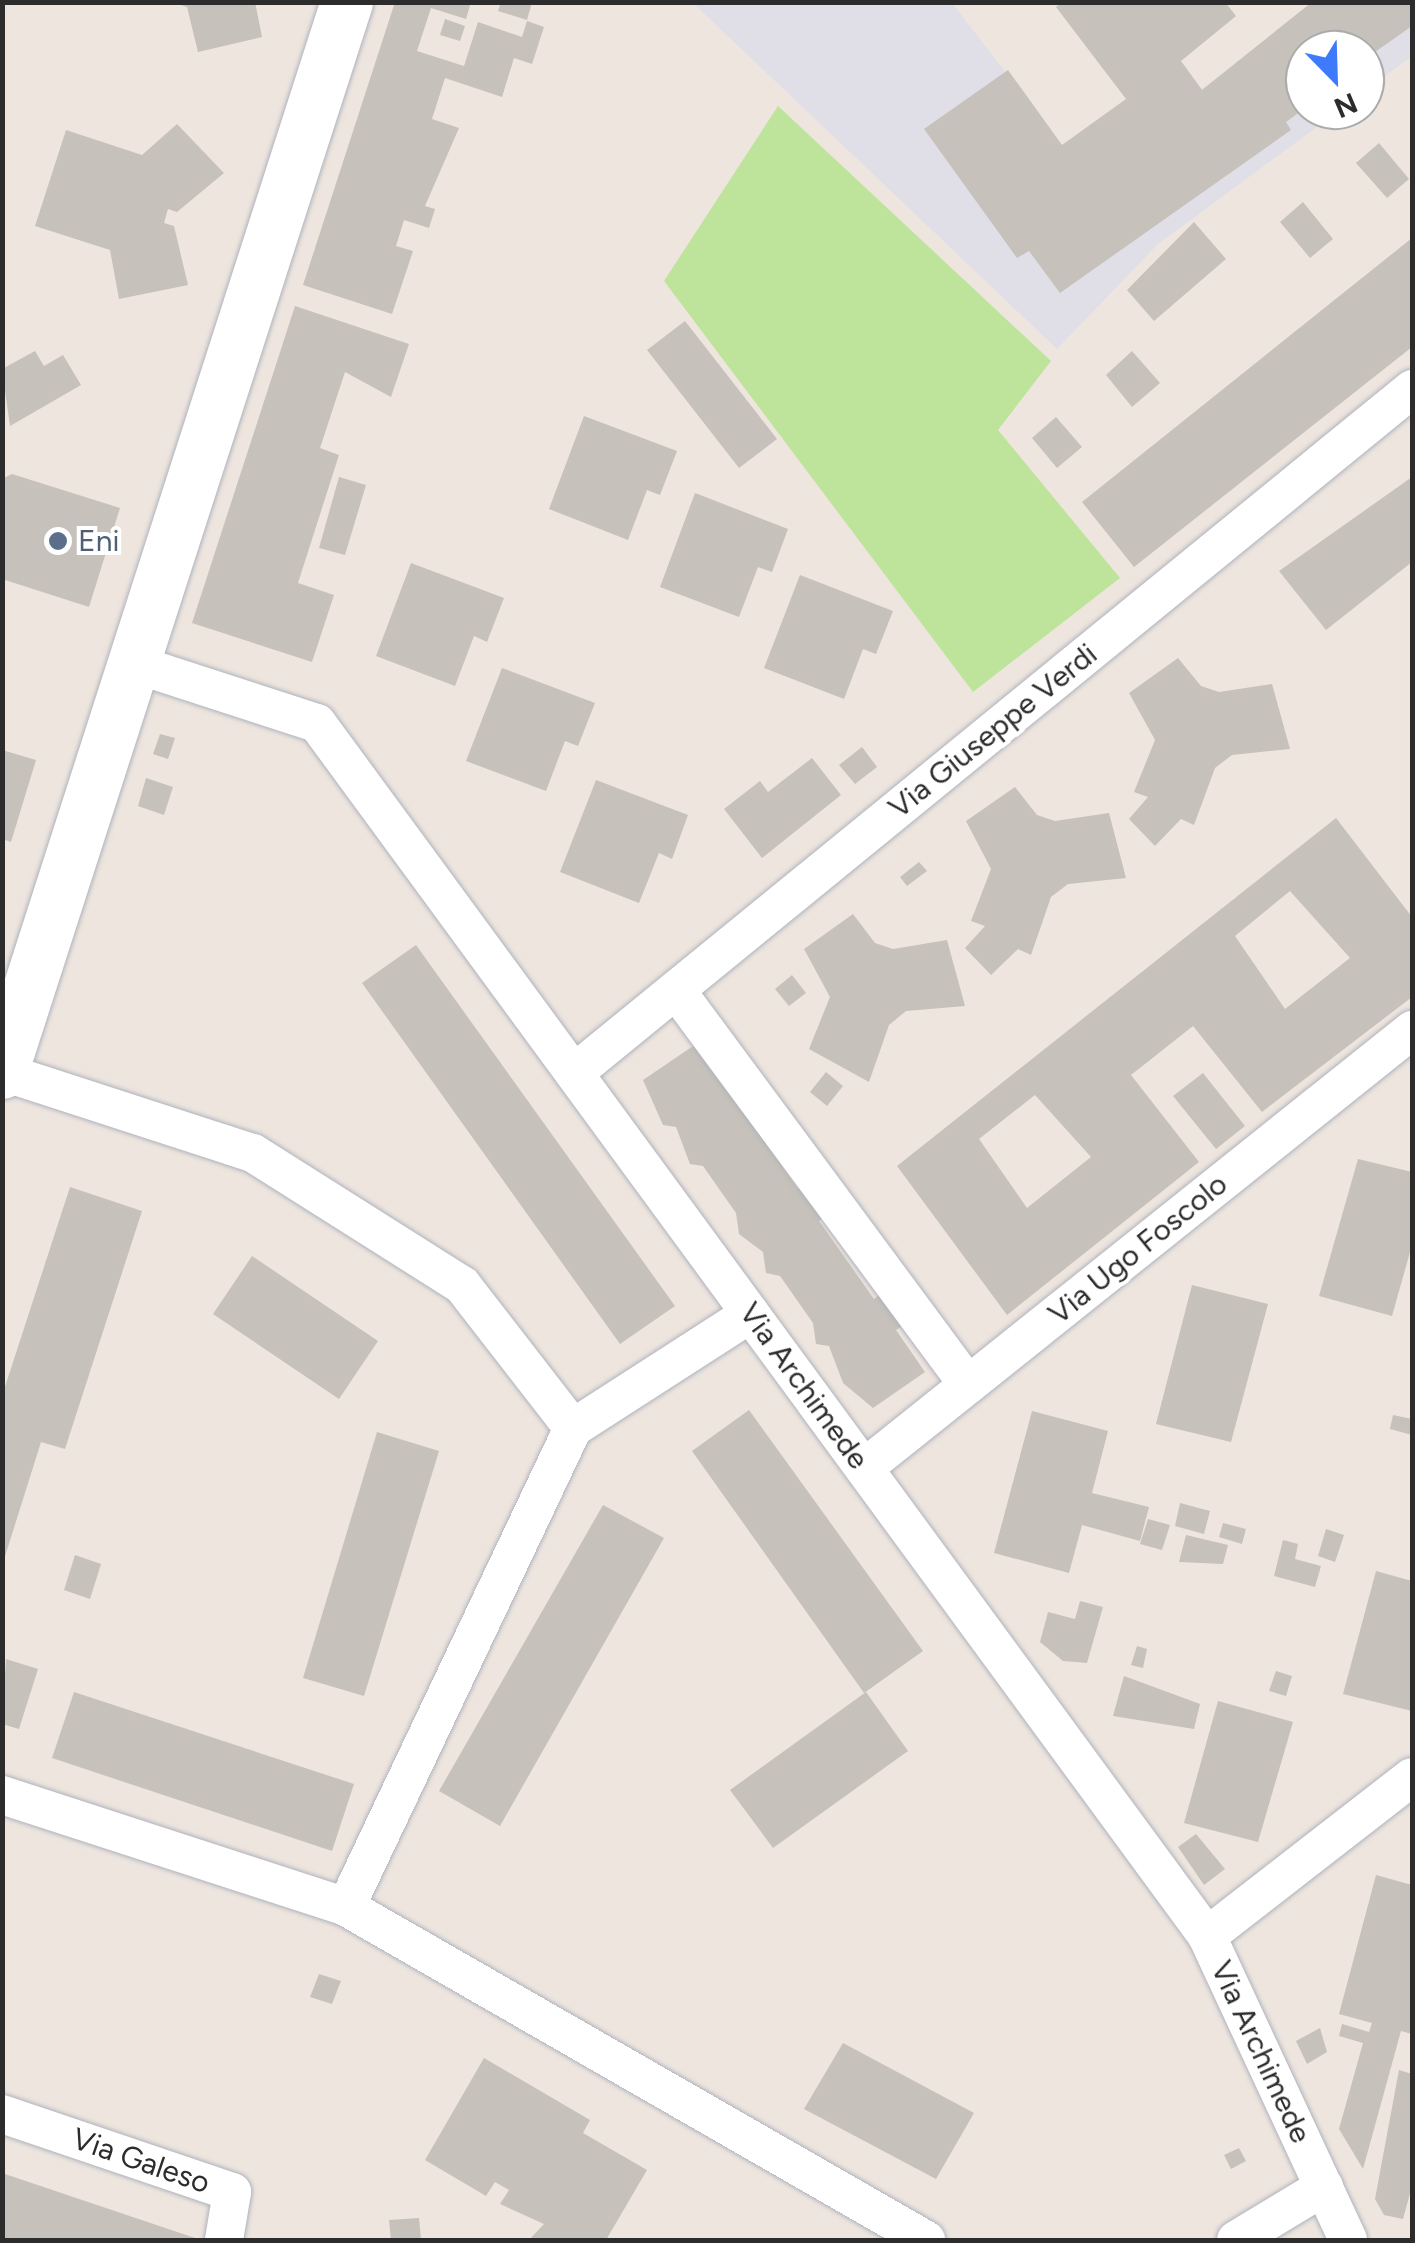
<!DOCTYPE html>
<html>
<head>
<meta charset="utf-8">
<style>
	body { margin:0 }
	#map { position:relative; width:1415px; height:2243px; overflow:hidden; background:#eee5df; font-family:Figtree,sans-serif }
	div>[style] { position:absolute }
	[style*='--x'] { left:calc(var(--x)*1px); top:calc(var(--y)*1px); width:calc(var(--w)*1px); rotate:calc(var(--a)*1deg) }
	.industrial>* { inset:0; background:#e0dfe7 }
	.green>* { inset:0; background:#bee49b }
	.building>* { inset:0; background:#c6c1ba }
	.roads { filter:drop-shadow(0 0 2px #afb3bc) drop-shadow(0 0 2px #afb3bc) }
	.street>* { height:38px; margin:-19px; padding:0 19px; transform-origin:19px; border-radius:19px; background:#fff }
	.secondary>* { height:52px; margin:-26px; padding:0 26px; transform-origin:26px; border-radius:26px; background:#fff }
	.dots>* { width:28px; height:28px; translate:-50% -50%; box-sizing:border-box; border:5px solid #fff; border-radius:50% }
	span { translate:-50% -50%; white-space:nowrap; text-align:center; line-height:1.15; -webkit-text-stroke:8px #fff; paint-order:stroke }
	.service-label { font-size:30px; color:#4e5e75 }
	.left { translate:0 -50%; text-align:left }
	.street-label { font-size:30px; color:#2c2c2c }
	.frame { position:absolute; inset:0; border:5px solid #2c2c2c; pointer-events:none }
	.north { position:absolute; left:1285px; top:30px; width:100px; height:100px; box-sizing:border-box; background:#fff; border:2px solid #ababab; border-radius:50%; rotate:157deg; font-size:28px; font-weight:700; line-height:40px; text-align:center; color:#2c2c2c }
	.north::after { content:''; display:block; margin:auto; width:35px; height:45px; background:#3e7afb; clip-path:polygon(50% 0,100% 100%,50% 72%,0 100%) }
</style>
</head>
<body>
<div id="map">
	<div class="industrial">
		<i style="clip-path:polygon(693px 3px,952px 3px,1062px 145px,1181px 61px,1202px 89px,1312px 3px,1412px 3px,1412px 56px,1365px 91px,1365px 50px,1305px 50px,1305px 110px,1340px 110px,1158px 244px,1057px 349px)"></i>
	</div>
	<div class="green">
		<i style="clip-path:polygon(778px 106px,1051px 361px,998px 430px,1120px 578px,973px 692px,664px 281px)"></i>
	</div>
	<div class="building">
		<i style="clip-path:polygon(255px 2px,262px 37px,198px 52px,187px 7px,175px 3px)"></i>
		<i style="clip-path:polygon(395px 2px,471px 2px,466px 19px,431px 8px,417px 51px,464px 66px,478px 22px,522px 37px,527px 21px,544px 27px,532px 64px,514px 58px,502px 97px,445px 78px,432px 119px,459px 128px,425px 206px,435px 209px,429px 228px,404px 220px,396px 246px,413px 251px,392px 314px,303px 285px)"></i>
		<i style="clip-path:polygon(501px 2px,532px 2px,527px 20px,498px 11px)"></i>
		<i style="clip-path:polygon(1062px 2px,1225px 2px,1236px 16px,1181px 61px,1202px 90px,1312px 2px,1412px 2px,1412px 26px,1365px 59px,1365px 50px,1305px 50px,1305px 108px,1286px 122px,1291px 130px,1060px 293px,1029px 251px,1017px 258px,924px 129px,1008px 70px,1062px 145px,1126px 99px,1056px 7px)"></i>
		<i style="clip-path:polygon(445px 19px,465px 26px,460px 41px,440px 35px)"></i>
		<i style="clip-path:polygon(177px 124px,224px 173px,177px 212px,168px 209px,164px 223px,174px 226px,188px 285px,119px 299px,110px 250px,35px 226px,66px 130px,142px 155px)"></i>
		<i style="clip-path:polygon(1379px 143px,1409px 179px,1387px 198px,1356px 163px)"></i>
		<i style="clip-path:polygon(1303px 202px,1333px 239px,1310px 258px,1280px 222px)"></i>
		<i style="clip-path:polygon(1194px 222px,1226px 259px,1154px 321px,1127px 290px)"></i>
		<i style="clip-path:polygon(1412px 238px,1412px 347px,1134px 567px,1082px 502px)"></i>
		<i style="clip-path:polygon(295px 306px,409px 344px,391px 397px,345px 372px,320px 448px,339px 455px,298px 583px,334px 595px,312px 662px,192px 623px)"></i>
		<i style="clip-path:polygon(685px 321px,777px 439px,739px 468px,647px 350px)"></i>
		<i style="clip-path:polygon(35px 351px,44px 366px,63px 355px,81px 385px,10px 426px,2px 369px)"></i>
		<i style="clip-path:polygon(1132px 351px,1160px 383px,1132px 407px,1106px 375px)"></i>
		<i style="clip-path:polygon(584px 416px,677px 451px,660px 495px,647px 490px,628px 540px,549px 509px)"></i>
		<i style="clip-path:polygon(1056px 417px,1082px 447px,1057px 468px,1032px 438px)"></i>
		<i style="clip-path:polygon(12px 474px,120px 508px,89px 607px,2px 579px,2px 479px)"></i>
		<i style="clip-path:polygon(339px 477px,366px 485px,345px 555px,319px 548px)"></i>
		<i style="clip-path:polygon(1412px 477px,1412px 562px,1326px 630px,1279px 571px)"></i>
		<i style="clip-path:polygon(695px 493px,788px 529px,772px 572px,758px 567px,739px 617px,660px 587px)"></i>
		<i style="clip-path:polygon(411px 563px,504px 598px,487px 642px,474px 636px,455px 686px,376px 656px)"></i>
		<i style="clip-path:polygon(800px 575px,893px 611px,876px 654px,863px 649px,844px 699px,764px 668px)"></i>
		<i style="clip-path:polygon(1178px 658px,1201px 686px,1219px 692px,1272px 684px,1290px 749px,1232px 755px,1215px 768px,1194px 825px,1181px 819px,1155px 846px,1129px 819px,1148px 797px,1134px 792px,1155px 740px,1129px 693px)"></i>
		<i style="clip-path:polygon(502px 668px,595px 703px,578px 746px,565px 741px,546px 791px,466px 761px)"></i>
		<i style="clip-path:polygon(160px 734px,175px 738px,168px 759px,153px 754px)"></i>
		<i style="clip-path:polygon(862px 747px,877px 767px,855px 784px,839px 765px)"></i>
		<i style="clip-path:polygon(2px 750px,36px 760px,11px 842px,2px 839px)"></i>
		<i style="clip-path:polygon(812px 758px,841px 795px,762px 858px,724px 809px,760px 781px,768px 792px)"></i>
		<i style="clip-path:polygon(146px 778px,173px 787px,164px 815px,138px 806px)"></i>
		<i style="clip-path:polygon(596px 780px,688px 815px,672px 859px,659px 853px,639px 903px,560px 872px)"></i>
		<i style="clip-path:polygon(1015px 787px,1037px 815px,1055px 821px,1109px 813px,1126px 878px,1068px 884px,1051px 897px,1031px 955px,1018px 949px,991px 975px,965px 948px,985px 926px,971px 921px,991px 869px,966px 821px)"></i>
		<i style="clip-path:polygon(evenodd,1336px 818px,1412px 917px,1412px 997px,1262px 1112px,1193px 1026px,1131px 1075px,1199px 1162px,1007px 1315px,897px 1166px,1336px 818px,1290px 891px,1350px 958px,1285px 1009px,1235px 936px,1290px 891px,1336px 818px,1035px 1095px,1091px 1157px,1027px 1208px,979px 1139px,1035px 1095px)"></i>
		<i style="clip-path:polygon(919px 862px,927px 871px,907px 886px,900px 877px)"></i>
		<i style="clip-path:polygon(853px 914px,875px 943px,893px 949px,947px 940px,965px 1006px,906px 1011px,889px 1025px,869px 1082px,809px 1049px,830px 997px,804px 949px)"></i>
		<i style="clip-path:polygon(416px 945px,675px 1306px,620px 1344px,362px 983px)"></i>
		<i style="clip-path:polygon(792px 975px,806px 993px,789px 1006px,775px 989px)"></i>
		<i style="clip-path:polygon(696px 1044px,798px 1189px,805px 1184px,827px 1215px,819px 1221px,874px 1299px,882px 1293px,904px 1325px,896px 1330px,925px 1372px,873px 1408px,843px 1383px,829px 1346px,816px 1344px,813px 1323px,780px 1276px,766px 1273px,763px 1252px,739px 1234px,736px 1213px,703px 1166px,690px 1164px,676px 1127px,663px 1125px,643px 1080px)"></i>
		<i style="clip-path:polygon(826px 1072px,843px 1086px,827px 1106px,810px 1092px)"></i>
		<i style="clip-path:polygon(1203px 1073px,1245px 1126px,1216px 1149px,1173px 1096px)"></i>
		<i style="clip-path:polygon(1358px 1159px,1412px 1172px,1412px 1245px,1392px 1316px,1319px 1296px)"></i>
		<i style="clip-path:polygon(70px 1187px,142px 1211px,65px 1449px,41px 1442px,2px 1566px,2px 1396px)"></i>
		<i style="clip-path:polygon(252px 1256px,378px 1341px,339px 1399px,213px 1314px)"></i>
		<i style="clip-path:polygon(1192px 1285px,1268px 1304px,1231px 1442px,1156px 1424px)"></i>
		<i style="clip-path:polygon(749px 1410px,923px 1651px,864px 1693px,692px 1451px)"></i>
		<i style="clip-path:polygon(1032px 1411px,1108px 1431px,1092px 1493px,1149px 1507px,1140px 1541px,1082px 1525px,1069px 1573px,994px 1553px)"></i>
		<i style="clip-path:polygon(1393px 1415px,1412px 1419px,1412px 1435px,1390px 1429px)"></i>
		<i style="clip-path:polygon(377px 1432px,439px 1451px,364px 1696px,303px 1678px)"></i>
		<i style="clip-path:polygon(1180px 1503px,1210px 1511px,1204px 1534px,1175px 1526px)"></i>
		<i style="clip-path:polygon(603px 1505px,664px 1538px,500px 1826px,439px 1791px)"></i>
		<i style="clip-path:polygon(1148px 1519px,1170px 1525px,1162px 1550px,1140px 1544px)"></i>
		<i style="clip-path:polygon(1223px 1523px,1246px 1529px,1242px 1544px,1219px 1537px)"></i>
		<i style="clip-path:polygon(1326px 1529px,1344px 1535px,1335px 1562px,1318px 1556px)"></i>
		<i style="clip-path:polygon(1186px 1535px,1228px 1545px,1223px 1564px,1179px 1562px)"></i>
		<i style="clip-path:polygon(1283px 1540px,1298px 1544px,1295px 1559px,1321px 1566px,1315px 1587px,1274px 1576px)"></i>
		<i style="clip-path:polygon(75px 1555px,101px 1564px,90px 1599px,64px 1590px)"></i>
		<i style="clip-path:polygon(1376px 1571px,1412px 1581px,1412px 1711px,1343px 1694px)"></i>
		<i style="clip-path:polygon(1080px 1601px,1103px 1607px,1087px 1663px,1063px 1661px,1040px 1642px,1048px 1612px,1075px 1619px)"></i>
		<i style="clip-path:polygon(1137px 1646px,1147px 1649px,1143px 1668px,1131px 1665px)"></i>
		<i style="clip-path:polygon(6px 1659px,38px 1669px,19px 1729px,2px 1724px)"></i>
		<i style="clip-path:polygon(1276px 1671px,1292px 1676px,1286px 1696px,1269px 1691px)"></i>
		<i style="clip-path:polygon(1124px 1676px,1200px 1704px,1194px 1729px,1113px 1716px)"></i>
		<i style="clip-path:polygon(74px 1692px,354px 1784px,332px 1851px,52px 1758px)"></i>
		<i style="clip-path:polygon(866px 1692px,908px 1751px,773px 1848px,730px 1790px)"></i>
		<i style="clip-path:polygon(1218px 1701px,1293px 1722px,1258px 1842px,1184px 1823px)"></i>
		<i style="clip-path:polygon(1196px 1834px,1225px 1869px,1204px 1885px,1178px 1847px)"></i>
		<i style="clip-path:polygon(1376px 1875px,1412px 1885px,1412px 2034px,1401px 2031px,1363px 2169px,1339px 2129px,1363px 2043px,1339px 2036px,1342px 2024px,1369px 2032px,1372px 2023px,1339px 2014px)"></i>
		<i style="clip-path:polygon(319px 1974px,341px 1981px,332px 2004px,310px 1997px)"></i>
		<i style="clip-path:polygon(1320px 2028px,1327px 2052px,1307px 2064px,1296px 2041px)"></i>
		<i style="clip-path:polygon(843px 2043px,974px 2113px,936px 2179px,804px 2109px)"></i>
		<i style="clip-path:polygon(484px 2058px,590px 2120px,583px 2133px,647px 2170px,606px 2240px,529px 2240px,544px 2224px,500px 2204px,509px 2190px,495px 2182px,486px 2196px,425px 2160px)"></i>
		<i style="clip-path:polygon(1399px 2070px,1412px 2074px,1412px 2186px,1403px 2219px,1384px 2215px,1375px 2199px)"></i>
		<i style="clip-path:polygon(1239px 2148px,1246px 2161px,1231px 2169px,1224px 2155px)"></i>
		<i style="clip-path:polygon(2px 2173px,201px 2240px,2px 2240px)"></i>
		<i style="clip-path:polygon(419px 2218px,421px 2240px,391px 2240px,389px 2220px)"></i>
	</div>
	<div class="roads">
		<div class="street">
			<i style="--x:132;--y:663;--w:194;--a:18"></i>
			<i style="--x:317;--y:723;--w:1504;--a:53.73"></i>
			<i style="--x:1207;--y:1936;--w:335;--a:65.1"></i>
			<i style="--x:676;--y:990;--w:491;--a:53.5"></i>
			<i style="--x:3;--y:1072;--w:263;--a:18"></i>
			<i style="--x:253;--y:1153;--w:247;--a:32.3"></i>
			<i style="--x:462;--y:1285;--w:181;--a:52.2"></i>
			<i style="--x:574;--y:1073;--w:1082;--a:-39.22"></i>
			<i style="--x:864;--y:1468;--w:702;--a:-38.63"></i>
			<i style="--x:2;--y:1795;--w:362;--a:18"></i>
			<i style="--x:346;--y:1907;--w:669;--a:29.86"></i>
			<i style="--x:346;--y:1907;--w:530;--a:-64.64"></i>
			<i style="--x:573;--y:1428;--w:211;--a:-32.8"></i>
			<i style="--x:1207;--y:1936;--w:259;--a:-37.8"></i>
			<i style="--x:2;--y:2114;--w:243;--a:18.7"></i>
			<i style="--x:232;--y:2192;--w:49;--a:99.5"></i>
			<i style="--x:1236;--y:2240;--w:103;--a:-31.1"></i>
		</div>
		<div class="secondary">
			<i style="--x:2;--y:1073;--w:1125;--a:-72.14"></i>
		</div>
	</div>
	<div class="dots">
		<i style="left:58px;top:541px;background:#5c6f8a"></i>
	</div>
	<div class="service-label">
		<span class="left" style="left:78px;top:541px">Eni</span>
	</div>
	<div class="street-label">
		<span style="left:993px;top:731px;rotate:-39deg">Via Giuseppe Verdi</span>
		<span style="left:1138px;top:1249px;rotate:-39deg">Via Ugo Foscolo</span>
		<span style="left:804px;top:1386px;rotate:54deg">Via Archimede</span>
		<span style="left:1261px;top:2052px;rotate:65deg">Via Archimede</span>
		<span style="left:141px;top:2161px;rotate:19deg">Via Galeso</span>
	</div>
	<div class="frame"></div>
	<div class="north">N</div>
</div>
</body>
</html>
